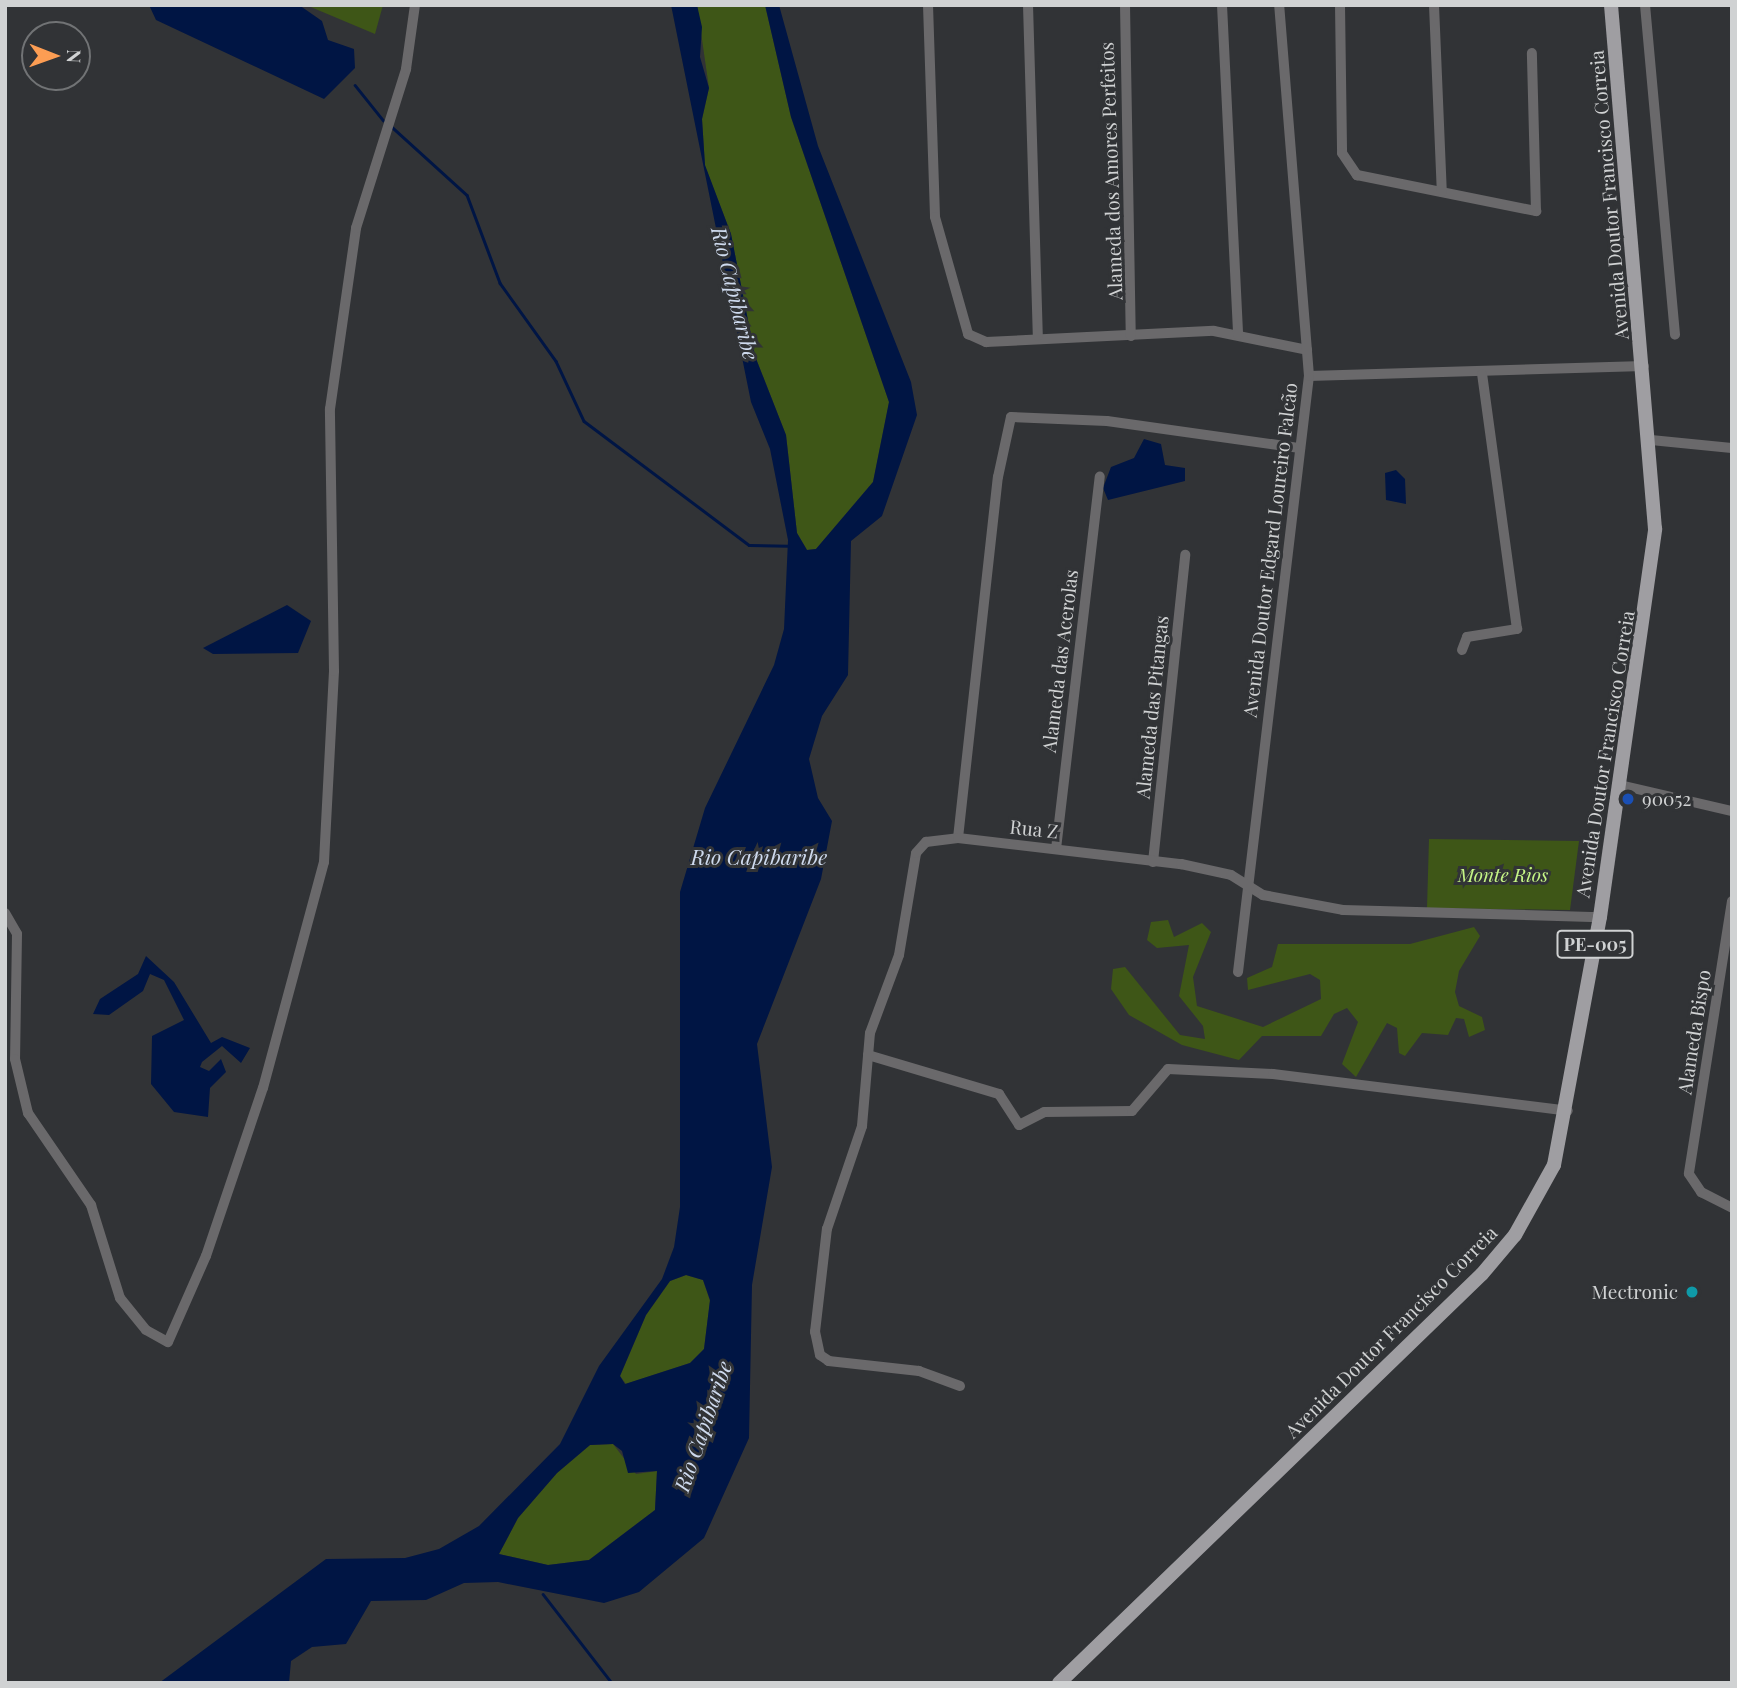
<!DOCTYPE html>
<html>
<head>
<meta charset="utf-8">
<style>
	body { margin:0 }
	#map { position:relative; width:1737px; height:1688px; overflow:hidden; background:#313336; font-family:"Playfair Display",serif }
	div>[style] { position:absolute }
	[style*='--x'] { left:calc(var(--x)*1px); top:calc(var(--y)*1px); width:calc(var(--w)*1px); rotate:calc(var(--a)*1deg) }
	.green>* { inset:0; background:#3e5617 }
	.water>* { inset:0; background:#001544 }
	.stream>* { height:2.5px; margin:-1.25px; padding:0 1.25px; transform-origin:1.25px; border-radius:1.25px; background:#001544 }
	.minor>* { height:10px; margin:-5px; padding:0 5px; transform-origin:5px; border-radius:5px; background:#6a696b }
	.major>* { height:14px; margin:-7px; padding:0 7px; transform-origin:7px; border-radius:7px; background:#9f9ea2 }
	.dots>* { width:19px; height:19px; translate:-50% -50%; box-sizing:border-box; border:4px solid #313336; border-radius:50% }
	span { translate:-50% -50%; white-space:nowrap; text-align:center; line-height:1.15; -webkit-text-stroke:6px #313336; paint-order:stroke }
	.shield-label span { padding:2px 5px; background:#313336; border:2px solid; border-radius:5px; -webkit-text-stroke-width:0 }
	.shield-label { font-size:18px; color:#d0d2d3; font-weight:700 }
	.street-label { font-size:19px; color:#d0d2d3 }
	.poi-label { font-size:19px; color:#d0d2d3 }
	.left { translate:0 -50%; text-align:left }
	.right { translate:-100% -50%; text-align:right }
	.park-label { font-size:19px; color:#c5f586; font-style:italic }
	.water-label { font-size:21px; color:#cedaee; font-style:italic }
	.frame { position:absolute; inset:0; border:7px solid #d0d2d3; pointer-events:none }
	.north { position:absolute; left:21px; top:21px; width:70px; height:70px; box-sizing:border-box; background:#313336; border:2px solid #717375; border-radius:50%; rotate:91deg; font-size:19px; font-weight:700; line-height:28px; text-align:center; color:#d0d2d3 }
	.north::after { content:''; display:block; margin:auto; width:24px; height:32px; background:#fc9d53; clip-path:polygon(50% 0,100% 100%,50% 72%,0 100%) }
</style>
</head>
<body>
<div id="map">
	<div class="green">
		<i style="clip-path:polygon(306px 5px,383px 5px,375px 34px)"></i>
		<i style="clip-path:polygon(697px 5px,765px 5px,791px 117px,889px 402px,873px 482px,816px 549px,807px 550px,797px 533px,786px 435px,755px 356px,731px 234px,705px 166px,702px 119px,709px 88px)"></i>
		<i style="clip-path:polygon(1429px 839px,1579px 841px,1570px 910px,1427px 908px)"></i>
		<i style="clip-path:polygon(1168px 920px,1174px 937px,1202px 923px,1211px 932px,1193px 977px,1197px 1006px,1263px 1027px,1321px 999px,1320px 980px,1310px 974px,1248px 990px,1247px 978px,1272px 967px,1278px 944px,1410px 944px,1474px 927px,1480px 936px,1459px 971px,1455px 992px,1459px 1006px,1482px 1017px,1485px 1030px,1469px 1037px,1464px 1019px,1456px 1018px,1448px 1035px,1422px 1033px,1405px 1056px,1399px 1053px,1397px 1028px,1387px 1023px,1356px 1077px,1342px 1064px,1358px 1022px,1347px 1008px,1334px 1014px,1321px 1036px,1262px 1036px,1239px 1060px,1182px 1045px,1129px 1015px,1111px 989px,1113px 969px,1125px 967px,1180px 1035px,1205px 1039px,1203px 1026px,1179px 996px,1189px 945px,1157px 948px,1147px 940px,1151px 922px)"></i>
		<i style="clip-path:polygon(686px 1275px,703px 1280px,710px 1301px,704px 1349px,690px 1363px,626px 1384px,620px 1376px,646px 1315px,670px 1281px)"></i>
		<i style="clip-path:polygon(613px 1444px,636px 1474px,657px 1471px,655px 1510px,589px 1560px,548px 1565px,499px 1554px,518px 1518px,557px 1473px,590px 1445px)"></i>
	</div>
	<div class="water">
		<i style="clip-path:polygon(149px 5px,299px 5px,322px 21px,328px 40px,354px 49px,355px 68px,324px 99px,156px 20px)"></i>
		<i style="clip-path:polygon(evenodd,671px 5px,697px 5px,702px 27px,700px 57px,709px 88px,702px 119px,705px 165px,731px 234px,755px 356px,786px 435px,797px 533px,807px 550px,816px 549px,873px 482px,889px 402px,791px 117px,765px 5px,779px 5px,818px 146px,911px 382px,917px 415px,882px 516px,851px 541px,848px 675px,822px 716px,809px 759px,818px 798px,832px 821px,821px 879px,757px 1044px,772px 1167px,752px 1285px,749px 1438px,704px 1538px,639px 1592px,604px 1603px,498px 1582px,464px 1583px,426px 1600px,371px 1601px,346px 1644px,312px 1647px,291px 1661px,289px 1683px,159px 1683px,326px 1559px,405px 1558px,439px 1549px,479px 1526px,560px 1444px,599px 1366px,662px 1279px,674px 1247px,680px 1207px,680px 892px,705px 808px,774px 665px,784px 629px,788px 540px,770px 449px,751px 402px,671px 5px,686px 1275px,703px 1280px,710px 1300px,704px 1349px,690px 1363px,625px 1384px,620px 1376px,646px 1315px,670px 1281px,686px 1275px,671px 5px,613px 1444px,622px 1451px,628px 1473px,657px 1471px,655px 1510px,589px 1560px,548px 1565px,499px 1554px,518px 1518px,557px 1473px,590px 1445px,613px 1444px)"></i>
		<i style="clip-path:polygon(1144px 439px,1161px 444px,1165px 465px,1185px 468px,1185px 481px,1108px 500px,1103px 488px,1111px 467px,1134px 458px)"></i>
		<i style="clip-path:polygon(1396px 470px,1405px 479px,1406px 504px,1386px 500px,1385px 473px)"></i>
		<i style="clip-path:polygon(287px 605px,311px 621px,298px 653px,213px 654px,203px 648px)"></i>
		<i style="clip-path:polygon(146px 956px,174px 982px,211px 1043px,222px 1037px,250px 1048px,241px 1063px,222px 1046px,202px 1062px,200px 1067px,209px 1071px,221px 1059px,226px 1072px,210px 1088px,208px 1117px,174px 1112px,151px 1084px,152px 1036px,184px 1020px,164px 980px,150px 974px,143px 991px,109px 1015px,93px 1014px,100px 999px,138px 974px)"></i>
	</div>
	<div class="stream">
		<i style="--x:355;--y:85;--w:45;--a:51.3"></i>
		<i style="--x:392;--y:127;--w:101;--a:42.2"></i>
		<i style="--x:467;--y:195;--w:94;--a:69.4"></i>
		<i style="--x:500;--y:283;--w:96;--a:54.3"></i>
		<i style="--x:556;--y:361;--w:66;--a:65"></i>
		<i style="--x:584;--y:421;--w:206;--a:36.9"></i>
		<i style="--x:749;--y:545;--w:39;--a:1"></i>
		<i style="--x:543;--y:1594;--w:113;--a:52.2"></i>
	</div>
	<div class="minor">
		<i style="--x:928;--y:5;--w:212;--a:88.1"></i>
		<i style="--x:935;--y:217;--w:122;--a:74.2"></i>
		<i style="--x:968;--y:334;--w:20;--a:24"></i>
		<i style="--x:986;--y:342;--w:228;--a:-2.8"></i>
		<i style="--x:1214;--y:331;--w:95;--a:11.5"></i>
		<i style="--x:1028;--y:5;--w:331;--a:88.3"></i>
		<i style="--x:1125;--y:5;--w:331;--a:89"></i>
		<i style="--x:1222;--y:5;--w:330;--a:87.2"></i>
		<i style="--x:1340;--y:5;--w:148;--a:89.2"></i>
		<i style="--x:1342;--y:153;--w:27;--a:56"></i>
		<i style="--x:1357;--y:175;--w:183;--a:11.4"></i>
		<i style="--x:1536;--y:211;--w:158;--a:-91.5"></i>
		<i style="--x:1434;--y:5;--w:187;--a:87.6"></i>
		<i style="--x:1645;--y:5;--w:331;--a:84.8"></i>
		<i style="--x:1309;--y:376;--w:335;--a:-1.7"></i>
		<i style="--x:1651;--y:440;--w:81;--a:5.6"></i>
		<i style="--x:1462;--y:650;--w:14;--a:-69"></i>
		<i style="--x:1467;--y:637;--w:51;--a:-9.1"></i>
		<i style="--x:1517;--y:629;--w:257;--a:-97.8"></i>
		<i style="--x:1620;--y:785;--w:115;--a:13.1"></i>
		<i style="--x:958;--y:838;--w:363;--a:-83.7"></i>
		<i style="--x:998;--y:477;--w:61;--a:-77.8"></i>
		<i style="--x:1011;--y:417;--w:96;--a:2.4"></i>
		<i style="--x:1107;--y:421;--w:195;--a:8"></i>
		<i style="--x:1056;--y:849;--w:375;--a:-83.3"></i>
		<i style="--x:1153;--y:862;--w:309;--a:-84"></i>
		<i style="--x:1732;--y:901;--w:276;--a:99"></i>
		<i style="--x:1689;--y:1174;--w:22;--a:56"></i>
		<i style="--x:1701;--y:1192;--w:35;--a:27"></i>
		<i style="--x:5;--y:913;--w:24;--a:60"></i>
		<i style="--x:17;--y:934;--w:125;--a:90.9"></i>
		<i style="--x:15;--y:1059;--w:56;--a:76.5"></i>
		<i style="--x:28;--y:1113;--w:112;--a:55.6"></i>
		<i style="--x:91;--y:1205;--w:97;--a:72.7"></i>
		<i style="--x:120;--y:1298;--w:41;--a:50.9"></i>
		<i style="--x:146;--y:1330;--w:25;--a:29"></i>
		<i style="--x:168;--y:1342;--w:94;--a:-66.2"></i>
		<i style="--x:206;--y:1256;--w:177;--a:-71.3"></i>
		<i style="--x:263;--y:1088;--w:234;--a:-74.9"></i>
		<i style="--x:324;--y:862;--w:191;--a:-87"></i>
		<i style="--x:334;--y:671;--w:262;--a:-90.9"></i>
		<i style="--x:330;--y:409;--w:183;--a:-81.8"></i>
		<i style="--x:356;--y:228;--w:167;--a:-72.5"></i>
		<i style="--x:406;--y:69;--w:65;--a:-82"></i>
		<i style="--x:1238;--y:972;--w:600;--a:-83.21"></i>
		<i style="--x:1309;--y:376;--w:372;--a:-94.6"></i>
		<i style="--x:868;--y:1055;--w:137;--a:16.6"></i>
		<i style="--x:999;--y:1094;--w:37;--a:57"></i>
		<i style="--x:1019;--y:1125;--w:28;--a:-27"></i>
		<i style="--x:1044;--y:1112;--w:88;--a:-0.7"></i>
		<i style="--x:1132;--y:1111;--w:55;--a:-49.4"></i>
		<i style="--x:1168;--y:1069;--w:105;--a:2.7"></i>
		<i style="--x:1273;--y:1074;--w:297;--a:7.1"></i>
		<i style="--x:960;--y:1386;--w:44;--a:-159.9"></i>
		<i style="--x:919;--y:1371;--w:91;--a:-173.7"></i>
		<i style="--x:829;--y:1361;--w:11;--a:-146"></i>
		<i style="--x:820;--y:1355;--w:24;--a:-102"></i>
		<i style="--x:815;--y:1332;--w:104;--a:-83.4"></i>
		<i style="--x:827;--y:1229;--w:109;--a:-71.2"></i>
		<i style="--x:862;--y:1126;--w:93;--a:-85.1"></i>
		<i style="--x:870;--y:1033;--w:83;--a:-69.6"></i>
		<i style="--x:899;--y:955;--w:103;--a:-80.5"></i>
		<i style="--x:916;--y:853;--w:15;--a:-48"></i>
		<i style="--x:926;--y:842;--w:32;--a:-7"></i>
		<i style="--x:958;--y:838;--w:225;--a:6.7"></i>
		<i style="--x:1181;--y:864;--w:51;--a:12.4"></i>
		<i style="--x:1231;--y:875;--w:38;--a:32"></i>
		<i style="--x:1263;--y:895;--w:81;--a:10.6"></i>
		<i style="--x:1343;--y:910;--w:257;--a:1.6"></i>
	</div>
	<div class="major">
		<i style="--x:1059;--y:1683;--w:588;--a:-44.04"></i>
		<i style="--x:1482;--y:1274;--w:51;--a:-49.8"></i>
		<i style="--x:1515;--y:1235;--w:80;--a:-60.9"></i>
		<i style="--x:1554;--y:1165;--w:252;--a:-79.5"></i>
		<i style="--x:1600;--y:917;--w:392;--a:-81.9"></i>
		<i style="--x:1655;--y:529;--w:526;--a:-94.8"></i>
	</div>
	<div class="dots">
		<i style="left:1628px;top:799px;background:#1a4fb4"></i>
		<i style="left:1692px;top:1292px;background:#0f9aa8"></i>
	</div>
	<div class="shield-label">
		<span style="left:1595px;top:944px">PE-005</span>
	</div>
	<div class="street-label">
		<span style="left:1111px;top:171px;rotate:-92deg">Alameda dos Amores Perfeitos</span>
		<span style="left:1609px;top:195px;rotate:-95deg">Avenida Doutor Francisco Correia</span>
		<span style="left:1270px;top:550px;rotate:-83deg">Avenida Doutor Edgard Loureiro Falcão</span>
		<span style="left:1060px;top:661px;rotate:-83deg">Alameda das Acerolas</span>
		<span style="left:1152px;top:707px;rotate:-84deg">Alameda das Pitangas</span>
		<span style="left:1605px;top:754px;rotate:-81deg">Avenida Doutor Francisco Correia</span>
		<span style="left:1034px;top:829px;rotate:6deg">Rua Z</span>
		<span style="left:1694px;top:1032px;rotate:-81deg">Alameda Bispo</span>
		<span style="left:1391px;top:1332px;rotate:-45deg">Avenida Doutor Francisco Correia</span>
	</div>
	<div class="poi-label">
		<span class="left" style="left:1642px;top:799px">90052</span>
		<span class="right" style="left:1678px;top:1292px">Mectronic</span>
	</div>
	<div class="park-label">
		<span style="left:1503px;top:875px">Monte Rios</span>
	</div>
	<div class="water-label">
		<span style="left:736px;top:293px;rotate:76deg">Rio Capibaribe</span>
		<span style="left:759px;top:856px">Rio Capibaribe</span>
		<span style="left:702px;top:1426px;rotate:-71deg">Rio Capibaribe</span>
	</div>
	<div class="frame"></div>
	<div class="north">N</div>
</div>
</body>
</html>
